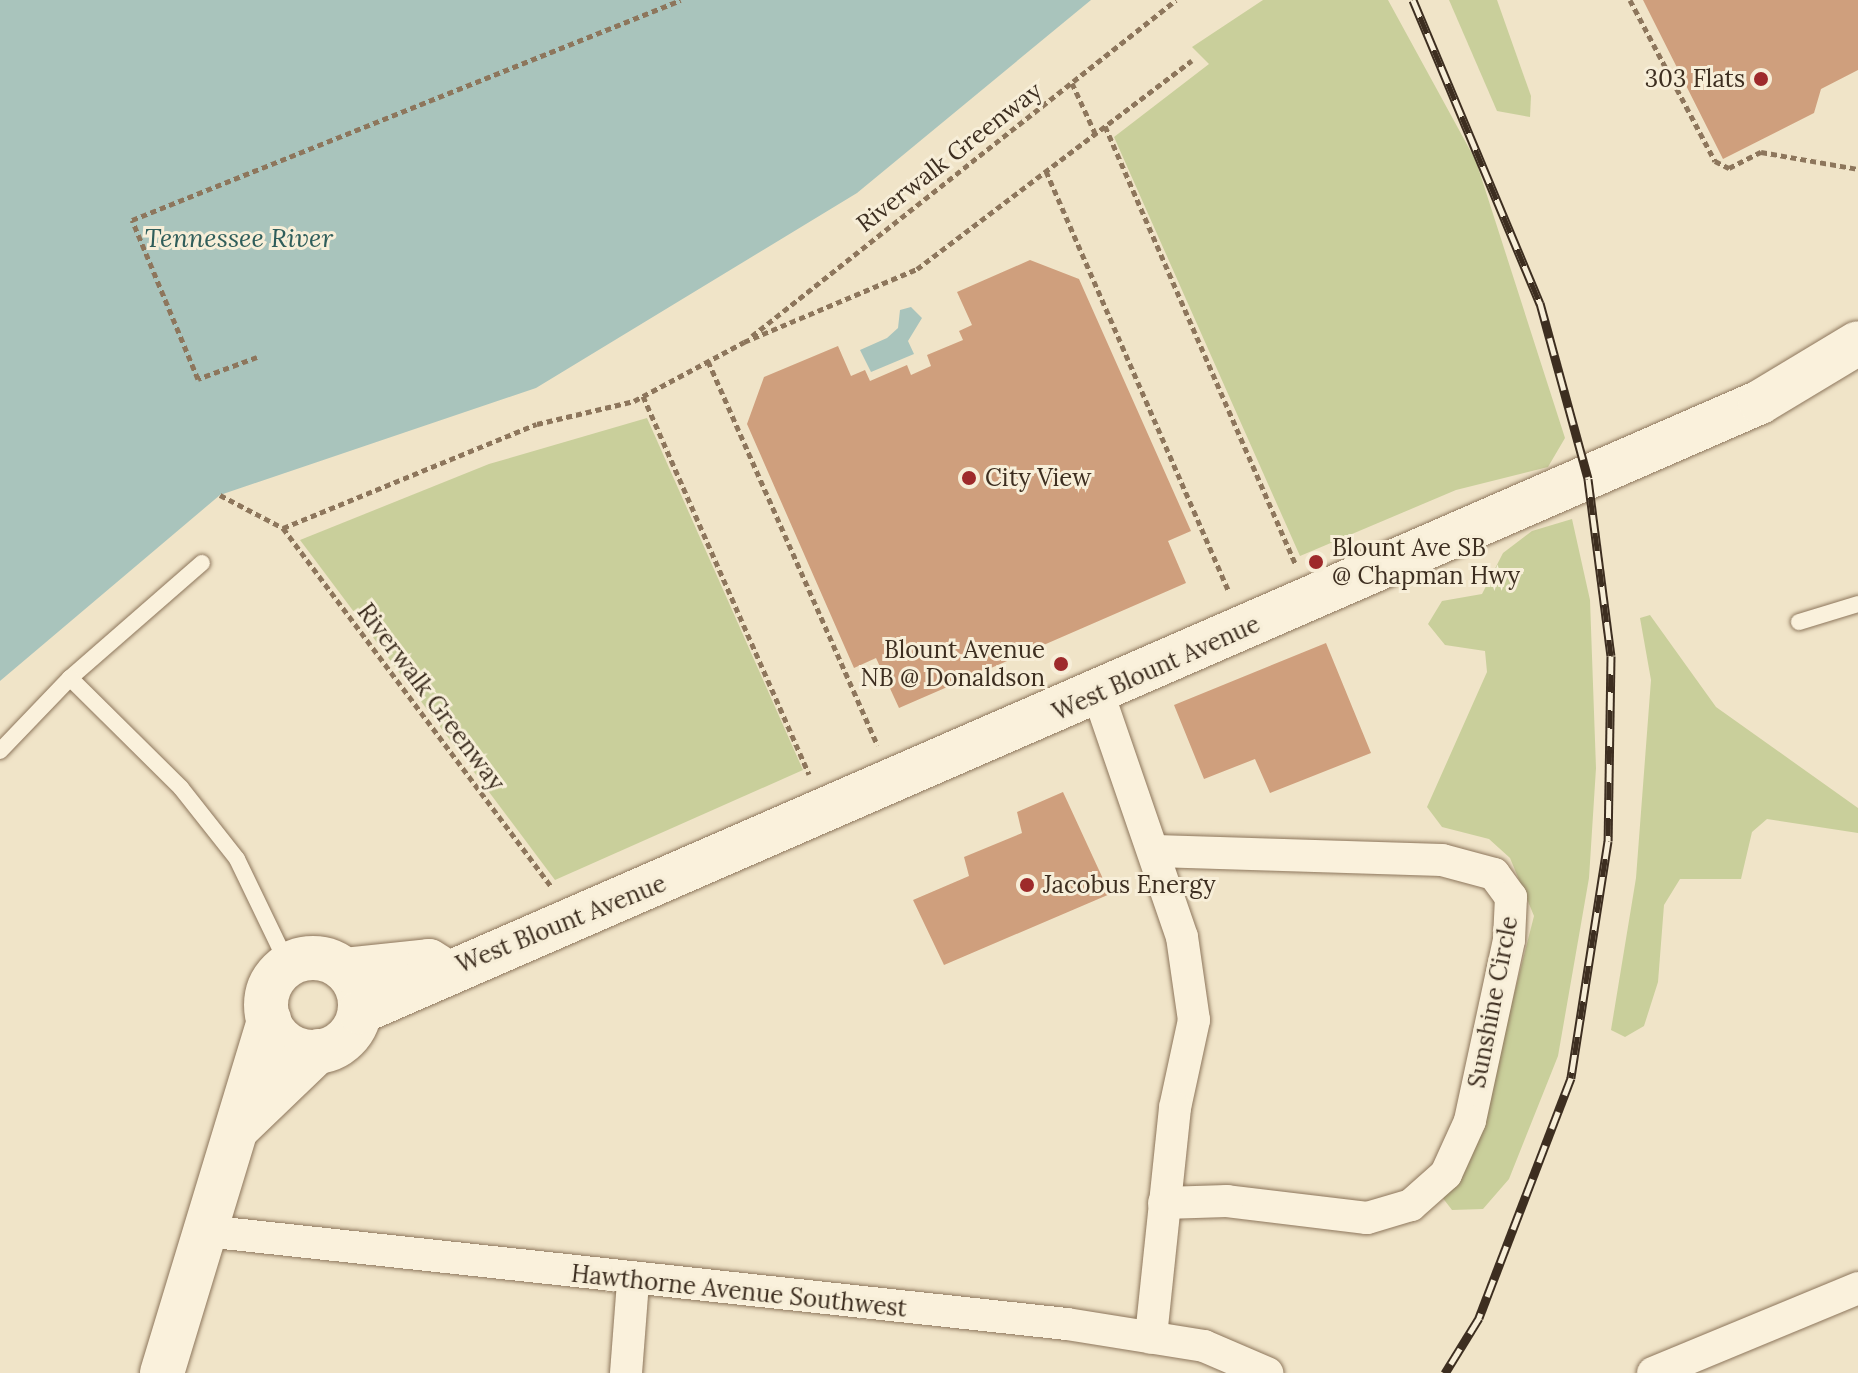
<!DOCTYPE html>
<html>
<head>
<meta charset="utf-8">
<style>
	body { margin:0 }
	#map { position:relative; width:1858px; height:1373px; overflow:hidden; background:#f0e4c8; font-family:Lora,serif }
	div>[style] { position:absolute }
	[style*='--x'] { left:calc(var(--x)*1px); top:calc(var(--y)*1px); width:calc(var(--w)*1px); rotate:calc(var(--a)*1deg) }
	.green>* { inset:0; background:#c9cf9b }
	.water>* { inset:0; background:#a9c4bc }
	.building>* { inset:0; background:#cf9f7d }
	.path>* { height:5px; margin-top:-2.5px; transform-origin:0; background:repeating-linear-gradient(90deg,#8d765c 0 6px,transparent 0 10px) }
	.roads { filter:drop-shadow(0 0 2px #8d765c) drop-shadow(0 0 2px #8d765c) }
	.lane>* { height:16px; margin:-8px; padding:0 8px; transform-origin:8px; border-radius:8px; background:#faf1dc }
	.street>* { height:32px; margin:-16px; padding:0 16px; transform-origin:16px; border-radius:16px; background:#faf1dc }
	.secondary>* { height:44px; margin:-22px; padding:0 22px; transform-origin:22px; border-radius:22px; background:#faf1dc }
	.secondary>.ring { margin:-22px; padding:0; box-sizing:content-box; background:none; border:44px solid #faf1dc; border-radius:50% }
	.rail>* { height:9px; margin-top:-4.5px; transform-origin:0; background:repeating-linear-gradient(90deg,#f7eed8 0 18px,#3d2e20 0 36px); box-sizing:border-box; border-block:2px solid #3d2e20 }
	.dots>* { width:22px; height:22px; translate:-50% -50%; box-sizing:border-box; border:4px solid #f7eed8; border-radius:50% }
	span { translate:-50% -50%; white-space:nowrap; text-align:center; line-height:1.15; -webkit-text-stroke:6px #f7eed8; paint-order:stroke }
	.poi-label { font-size:24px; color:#3d2e20 }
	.right { translate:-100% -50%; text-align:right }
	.left { translate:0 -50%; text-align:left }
	.street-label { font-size:24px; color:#3d2e20 }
	.water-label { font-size:26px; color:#2f5d5a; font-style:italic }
</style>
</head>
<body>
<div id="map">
	<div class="green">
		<i style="clip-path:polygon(1263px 0,1388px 0,1476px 161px,1565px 438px,1548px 467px,1456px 490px,1300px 556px,1114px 137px,1209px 64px,1192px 47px)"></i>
		<i style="clip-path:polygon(1449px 0,1497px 0,1531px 96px,1530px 117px,1497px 111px)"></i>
		<i style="clip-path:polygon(647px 418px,803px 770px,555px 880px,300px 540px,489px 464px)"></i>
		<i style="clip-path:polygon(1572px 519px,1590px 600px,1596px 768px,1589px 878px,1558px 1056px,1509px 1179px,1483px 1209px,1452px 1210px,1442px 1197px,1480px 1128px,1534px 916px,1510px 858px,1489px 839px,1442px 827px,1427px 807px,1487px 672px,1485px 651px,1445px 645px,1428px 624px,1442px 601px,1482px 594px,1503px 553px,1532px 531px)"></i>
		<i style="clip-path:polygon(1650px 615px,1716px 707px,1858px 808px,1858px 833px,1767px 819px,1752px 832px,1741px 879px,1680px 879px,1664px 905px,1658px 982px,1644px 1026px,1625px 1037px,1611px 1030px,1636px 878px,1651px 680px,1640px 618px)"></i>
	</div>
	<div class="water">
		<i style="clip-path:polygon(0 0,1091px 0,857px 193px,536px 388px,220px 495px,0 681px)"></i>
		<i style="clip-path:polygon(911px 307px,922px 318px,908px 341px,914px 354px,871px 372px,860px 350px,887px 338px,898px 328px,900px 310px)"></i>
	</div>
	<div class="building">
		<i style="clip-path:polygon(1643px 0,1858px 0,1858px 70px,1821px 89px,1814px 113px,1723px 159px)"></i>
		<i style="clip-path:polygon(1030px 260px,1079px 279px,1191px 531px,1168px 541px,1186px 583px,899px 708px,876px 658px,854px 668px,747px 424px,764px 377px,838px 346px,851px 376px,865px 370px,870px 381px,907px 365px,911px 375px,931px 366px,927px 355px,963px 340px,959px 331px,972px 325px,957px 292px)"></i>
		<i style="clip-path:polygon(1326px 643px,1371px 753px,1270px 793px,1255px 759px,1204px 779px,1174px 705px)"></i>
		<i style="clip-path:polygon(1063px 792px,1110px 894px,944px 965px,913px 900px,969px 876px,964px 857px,1022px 833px,1017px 812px)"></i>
	</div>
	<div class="path">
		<i style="--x:1630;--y:0;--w:182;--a:62.2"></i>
		<i style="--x:1715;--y:161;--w:16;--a:27"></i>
		<i style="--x:1729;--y:168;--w:36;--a:-27"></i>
		<i style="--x:1761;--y:152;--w:98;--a:9.9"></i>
		<i style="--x:1072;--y:83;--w:55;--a:65.3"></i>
		<i style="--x:1105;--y:126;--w:477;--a:66.5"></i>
		<i style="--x:1046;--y:171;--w:459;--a:66.5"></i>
		<i style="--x:752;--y:336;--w:541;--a:-38.4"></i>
		<i style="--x:257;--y:357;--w:63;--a:159.6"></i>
		<i style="--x:198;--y:379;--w:172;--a:-112.5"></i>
		<i style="--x:132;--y:220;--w:591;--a:-21.84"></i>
		<i style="--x:708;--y:361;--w:420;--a:66.2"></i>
		<i style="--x:643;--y:396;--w:413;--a:66.3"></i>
		<i style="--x:220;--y:495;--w:71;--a:27.6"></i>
		<i style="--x:283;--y:528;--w:449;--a:53.2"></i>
		<i style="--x:283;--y:528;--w:274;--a:-22.3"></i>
		<i style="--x:537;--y:424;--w:100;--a:-13.3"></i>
		<i style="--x:634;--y:401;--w:125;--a:-28.2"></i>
		<i style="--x:744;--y:342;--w:188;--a:-22.9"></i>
		<i style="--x:917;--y:269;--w:345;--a:-37.2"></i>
	</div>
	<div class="roads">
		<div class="lane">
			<i style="--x:1799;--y:622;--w:62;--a:-17"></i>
			<i style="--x:70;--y:678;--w:175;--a:-41.1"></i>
			<i style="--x:0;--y:751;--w:101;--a:-46.2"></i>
			<i style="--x:70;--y:678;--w:156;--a:44.7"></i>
			<i style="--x:181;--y:788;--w:90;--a:51.7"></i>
			<i style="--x:237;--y:859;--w:118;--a:64.3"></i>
		</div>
		<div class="street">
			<i style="--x:1098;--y:693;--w:258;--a:71"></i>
			<i style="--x:1182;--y:937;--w:84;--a:81.8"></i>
			<i style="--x:1194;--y:1020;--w:90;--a:102.2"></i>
			<i style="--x:1175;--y:1108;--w:231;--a:96"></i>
			<i style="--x:1156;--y:851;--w:286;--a:1.8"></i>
			<i style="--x:1442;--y:860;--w:54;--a:15.1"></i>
			<i style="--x:1494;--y:874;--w:29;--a:54"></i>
			<i style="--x:1511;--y:897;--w:43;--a:92.7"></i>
			<i style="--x:1509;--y:940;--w:185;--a:102.2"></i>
			<i style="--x:1470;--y:1121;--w:58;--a:114.4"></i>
			<i style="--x:1446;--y:1174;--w:47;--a:138.5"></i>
			<i style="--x:1411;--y:1205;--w:46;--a:163.5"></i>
			<i style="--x:1367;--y:1218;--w:141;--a:-173.1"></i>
			<i style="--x:1227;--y:1201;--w:63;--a:178.2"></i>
			<i style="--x:205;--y:1231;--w:867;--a:6.16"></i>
			<i style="--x:1067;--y:1324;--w:139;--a:9.1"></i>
			<i style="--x:1204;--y:1346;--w:69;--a:23.2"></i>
			<i style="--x:626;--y:1373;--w:91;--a:-85.6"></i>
			<i style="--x:1653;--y:1373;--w:222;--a:-22.5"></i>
		</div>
		<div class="secondary">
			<i class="ring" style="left:266px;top:958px;width:50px;height:50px"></i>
			<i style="--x:345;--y:970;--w:84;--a:-6.1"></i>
			<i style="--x:429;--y:961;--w:19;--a:32"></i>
			<i style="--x:360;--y:1012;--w:1527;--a:-23.54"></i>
			<i style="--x:1760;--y:402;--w:114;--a:-31"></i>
			<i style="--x:240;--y:1126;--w:108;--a:-43.9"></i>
			<i style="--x:162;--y:1373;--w:369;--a:-73.1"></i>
		</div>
	</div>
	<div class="rail">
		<i style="--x:1413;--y:0;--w:329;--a:67.3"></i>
		<i style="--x:1540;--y:303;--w:182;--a:74.7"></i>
		<i style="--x:1588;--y:479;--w:178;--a:82.6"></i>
		<i style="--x:1611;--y:656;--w:185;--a:90.9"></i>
		<i style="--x:1608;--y:841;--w:240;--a:98.9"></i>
		<i style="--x:1571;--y:1078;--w:257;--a:111"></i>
		<i style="--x:1479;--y:1318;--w:65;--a:121.7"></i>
	</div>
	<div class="dots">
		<i style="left:1761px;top:79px;background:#9e2a2b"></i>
		<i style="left:969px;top:478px;background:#9e2a2b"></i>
		<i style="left:1316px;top:562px;background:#9e2a2b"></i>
		<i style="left:1061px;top:664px;background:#9e2a2b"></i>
		<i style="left:1027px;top:885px;background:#9e2a2b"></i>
	</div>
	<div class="poi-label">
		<span class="right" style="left:1745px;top:79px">303 Flats</span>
		<span class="left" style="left:985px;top:478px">City View</span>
		<span class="left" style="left:1332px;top:562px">Blount Ave SB<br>@ Chapman Hwy</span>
		<span class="right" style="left:1045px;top:664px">Blount Avenue<br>NB @ Donaldson</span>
		<span class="left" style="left:1043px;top:885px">Jacobus Energy</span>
	</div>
	<div class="street-label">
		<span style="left:949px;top:157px;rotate:-38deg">Riverwalk Greenway</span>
		<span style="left:1156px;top:668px;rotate:-24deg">West Blount Avenue</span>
		<span style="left:431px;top:697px;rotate:53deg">Riverwalk Greenway</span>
		<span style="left:561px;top:924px;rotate:-22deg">West Blount Avenue</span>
		<span style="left:1493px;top:1002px;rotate:-79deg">Sunshine Circle</span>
		<span style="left:739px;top:1291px;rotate:6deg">Hawthorne Avenue Southwest</span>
	</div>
	<div class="water-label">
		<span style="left:239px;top:238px">Tennessee River</span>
	</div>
</div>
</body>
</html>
